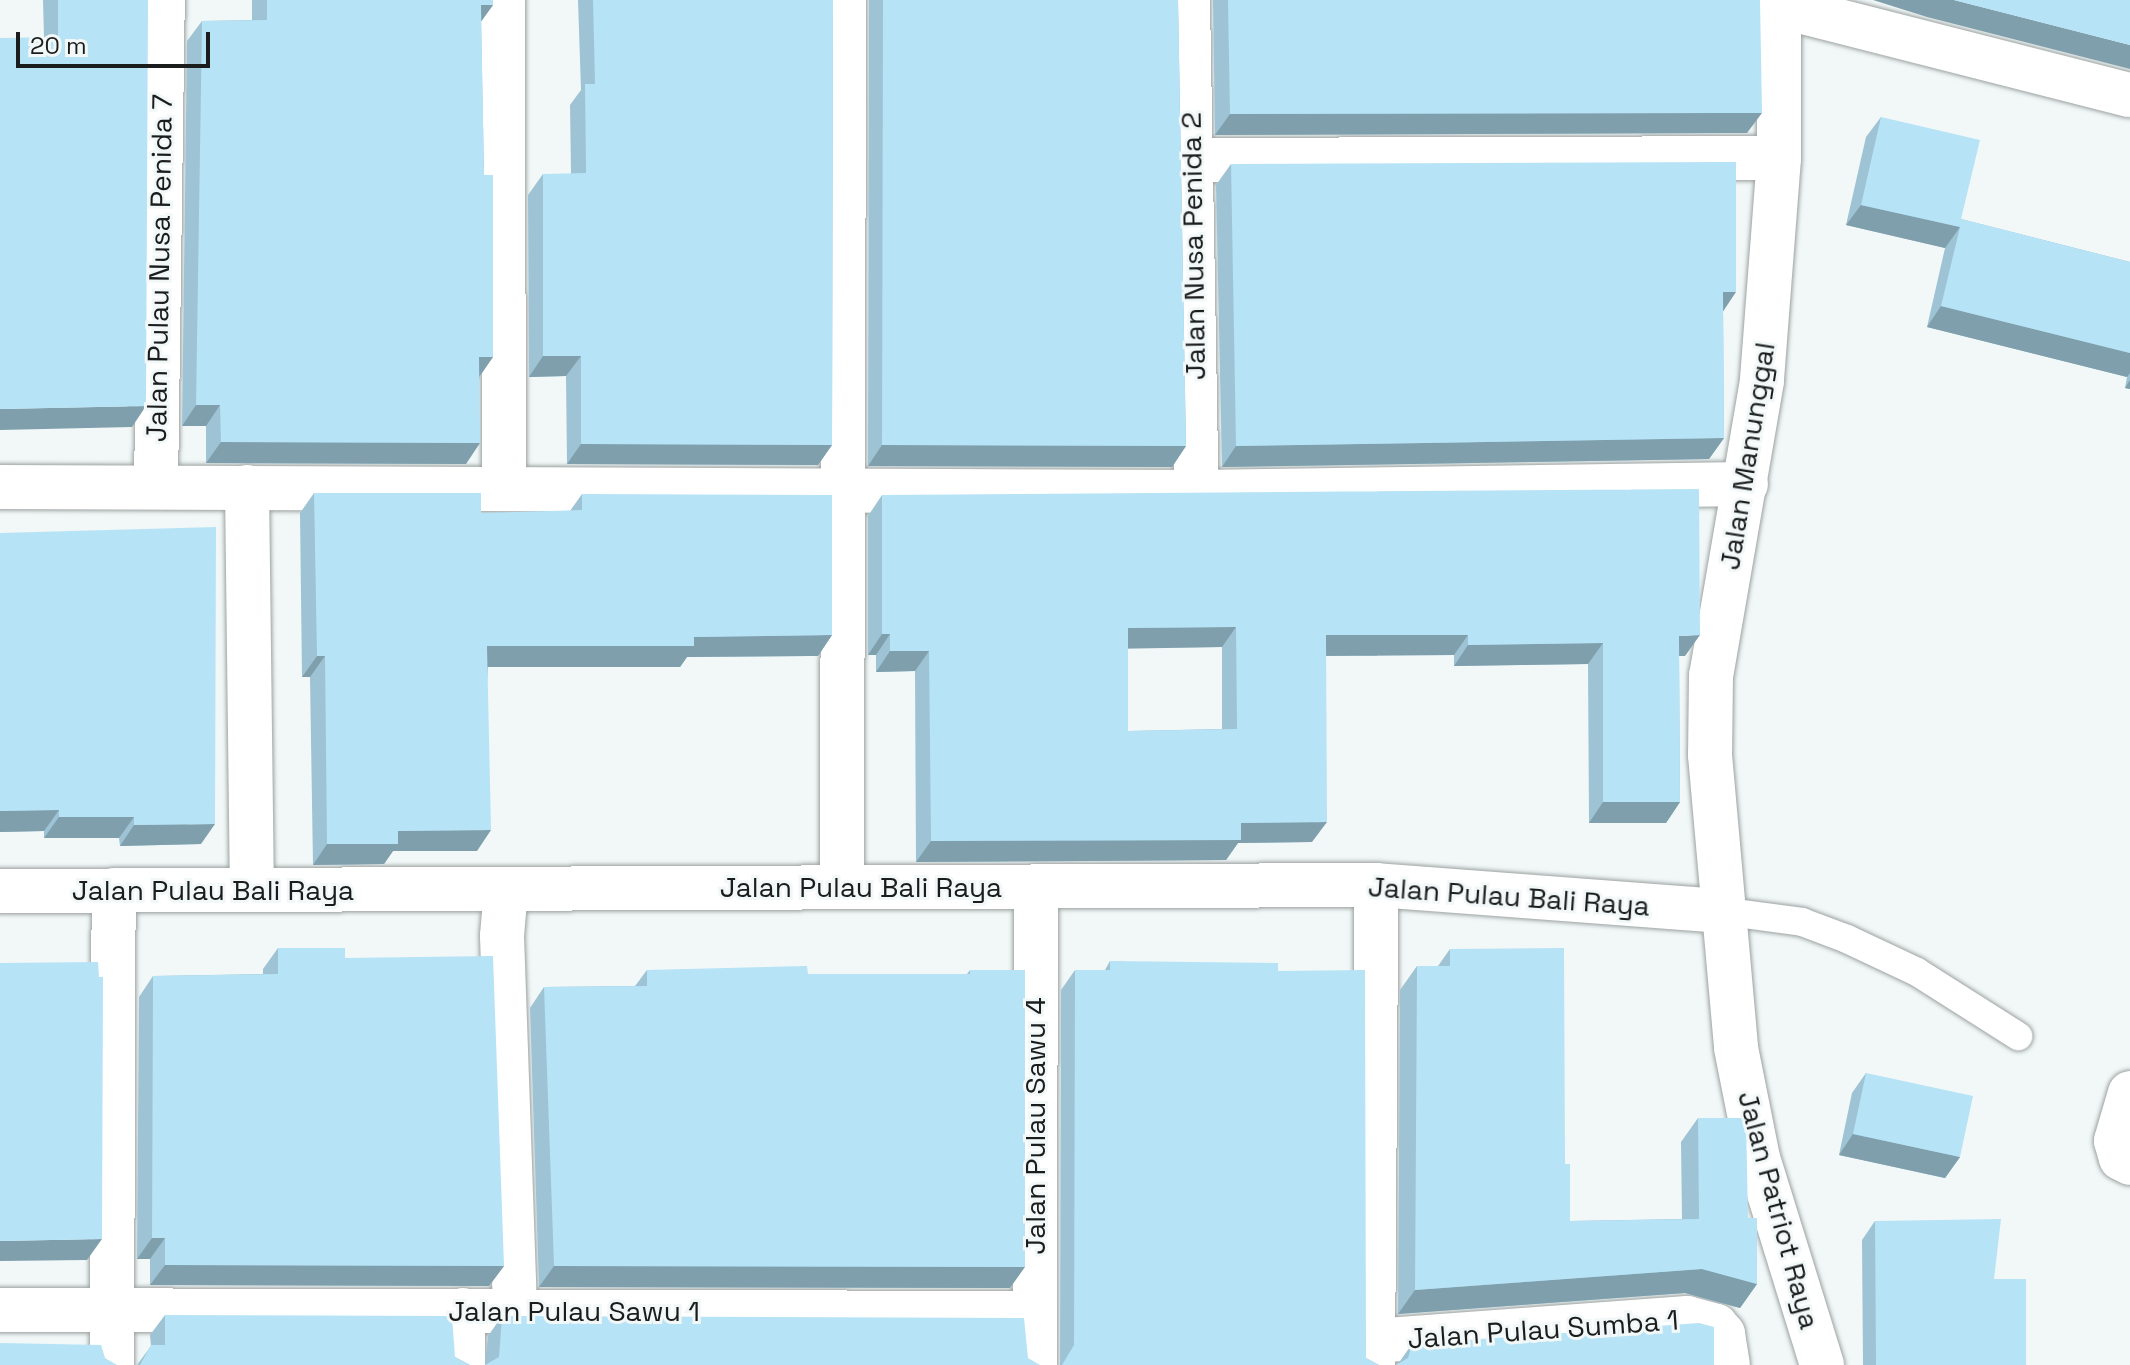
<!DOCTYPE html>
<html>
<head>
<meta charset="utf-8">
<style>
	body { margin:0 }
	#map { position:relative; width:2130px; height:1365px; overflow:hidden; background:#f2f8f8; font-family:"Space Grotesk",sans-serif }
	div>[style] { position:absolute }
	[style*='--x'] { left:calc(var(--x)*1px); top:calc(var(--y)*1px); width:calc(var(--w)*1px); rotate:calc(var(--a)*1deg) }
	.roads { filter:drop-shadow(0 0 2px #9ca2a1) drop-shadow(0 0 2px #9ca2a1) }
	.service>* { height:28px; margin:-14px; padding:0 14px; transform-origin:14px; border-radius:14px; background:#fff }
	.minor>* { height:44px; margin:-22px; padding:0 22px; transform-origin:22px; border-radius:22px; background:#fff }
	.wall>* { inset:0; background:#9dc3d4 }
	.shaded-wall>* { inset:0; background:#7f9fac }
	.building>* { inset:0; background:#b6e3f6 }
	span { translate:-50% -50%; white-space:nowrap; text-align:center; line-height:1.15; -webkit-text-stroke:6px #f2f8f8; paint-order:stroke }
	.street-label { font-size:28px; color:#1b1d1d }
	.scale { position:absolute; left:16px; top:32px; width:194px; height:36px; box-sizing:border-box; border:4px solid #1b1d1d; border-top:0; padding-left:10px; font-size:24px; line-height:28px; white-space:nowrap; color:#1b1d1d; -webkit-text-stroke:6px #f2f8f8; paint-order:stroke }
</style>
</head>
<body>
<div id="map">
	<div class="roads">
		<div class="service">
			<i style="--x:1721;--y:911;--w:82;--a:7.7"></i>
			<i style="--x:1802;--y:922;--w:48;--a:20.7"></i>
			<i style="--x:1847;--y:939;--w:77;--a:25.2"></i>
			<i style="--x:1917;--y:972;--w:120;--a:32.4"></i>
		</div>
		<div class="minor">
			<i style="--x:503;--y:0;--w:489;--a:89.9"></i>
			<i style="--x:1188;--y:0;--w:492;--a:89"></i>
			<i style="--x:1779;--y:0;--w:158;--a:90"></i>
			<i style="--x:1779;--y:158;--w:224;--a:94.4"></i>
			<i style="--x:1762;--y:381;--w:298;--a:99.8"></i>
			<i style="--x:1711;--y:675;--w:80;--a:90.7"></i>
			<i style="--x:1710;--y:755;--w:294;--a:84.9"></i>
			<i style="--x:1736;--y:1048;--w:112;--a:78.7"></i>
			<i style="--x:1758;--y:1158;--w:217;--a:72.8"></i>
			<i style="--x:1780;--y:6;--w:361;--a:14.3"></i>
			<i style="--x:1191;--y:160;--w:588;--a:-0.19"></i>
			<i style="--x:0;--y:487;--w:1197;--a:0.24"></i>
			<i style="--x:1197;--y:492;--w:549;--a:-0.83"></i>
			<i style="--x:156;--y:487;--w:487;--a:-89.2"></i>
			<i style="--x:247;--y:487;--w:402;--a:89.3"></i>
			<i style="--x:842;--y:887;--w:887;--a:-89.87"></i>
			<i style="--x:506;--y:889;--w:47;--a:94.9"></i>
			<i style="--x:502;--y:936;--w:375;--a:88"></i>
			<i style="--x:0;--y:891;--w:1376;--a:-0.25"></i>
			<i style="--x:1376;--y:885;--w:346;--a:4.3"></i>
			<i style="--x:2130;--y:1093;--w:50;--a:106.3"></i>
			<i style="--x:2116;--y:1141;--w:18;--a:74"></i>
			<i style="--x:2121;--y:1158;--w:10;--a:29"></i>
			<i style="--x:0;--y:1310;--w:1035;--a:0.17"></i>
			<i style="--x:1373;--y:1341;--w:315;--a:-4.2"></i>
			<i style="--x:1687;--y:1318;--w:30;--a:15"></i>
			<i style="--x:1716;--y:1326;--w:11;--a:49"></i>
			<i style="--x:1723;--y:1334;--w:31;--a:81"></i>
			<i style="--x:112;--y:1365;--w:475;--a:-89.8"></i>
			<i style="--x:463;--y:1365;--w:55;--a:-90"></i>
			<i style="--x:1035;--y:1365;--w:479;--a:-89.9"></i>
			<i style="--x:1373;--y:1365;--w:480;--a:-89.6"></i>
		</div>
	</div>
	<div class="wall">
		<i style="clip-path:polygon(43px 0,148px 0,132px 427px,44px 37px)"></i>
		<i style="clip-path:polygon(252px 0,493px 0,493px 5px,481px 21px,484px 175px,493px 357px,480px 376px,466px 464px,206px 463px,206px 426px,182px 426px,187px 41px,202px 21px,252px 20px)"></i>
		<i style="clip-path:polygon(578px 0,833px 0,832px 445px,818px 465px,567px 464px,566px 376px,529px 377px,528px 195px,543px 174px,571px 174px,570px 105px,581px 90px)"></i>
		<i style="clip-path:polygon(869px 0,1178px 0,1186px 446px,1172px 467px,868px 466px)"></i>
		<i style="clip-path:polygon(1213px 0,1760px 0,1747px 133px,1215px 135px)"></i>
		<i style="clip-path:polygon(1881px 117px,1961px 219px,2130px 262px,2130px 389px,2125px 388px,2127px 377px,1927px 327px,1945px 248px,1846px 225px,1866px 137px)"></i>
		<i style="clip-path:polygon(1231px 164px,1723px 311px,1724px 438px,1709px 459px,1222px 467px,1216px 185px)"></i>
		<i style="clip-path:polygon(314px 493px,481px 513px,570px 511px,582px 494px,832px 635px,818px 656px,687px 657px,680px 667px,488px 667px,477px 851px,393px 851px,384px 864px,313px 865px,310px 677px,302px 677px,300px 513px)"></i>
		<i style="clip-path:polygon(evenodd,882px 495px,1685px 656px,1679px 656px,1680px 802px,1666px 823px,1589px 823px,1588px 664px,1454px 666px,1454px 655px,1326px 656px,1312px 842px,1238px 843px,1226px 860px,916px 862px,915px 671px,876px 672px,876px 655px,868px 655px,868px 516px,882px 495px,1222px 647px,1222px 729px,1128px 731px,1128px 648px,1222px 647px)"></i>
		<i style="clip-path:polygon(0 533px,201px 844px,120px 846px,119px 838px,44px 838px,44px 831px,0 832px)"></i>
		<i style="clip-path:polygon(278px 948px,345px 958px,504px 1266px,489px 1286px,150px 1285px,150px 1259px,137px 1259px,139px 997px,153px 976px,263px 974px,263px 969px)"></i>
		<i style="clip-path:polygon(1450px 949px,1565px 1164px,1570px 1221px,1682px 1219px,1681px 1142px,1698px 1118px,1757px 1284px,1740px 1308px,1685px 1293px,1398px 1314px,1400px 990px,1417px 966px,1438px 966px)"></i>
		<i style="clip-path:polygon(1110px 961px,1278px 971px,1366px 1358px,1379px 1365px,1060px 1365px,1061px 990px,1075px 970px,1105px 970px)"></i>
		<i style="clip-path:polygon(647px 970px,808px 974px,967px 974px,970px 970px,1010px 1288px,539px 1287px,530px 1008px,544px 987px,635px 986px)"></i>
		<i style="clip-path:polygon(1866px 1073px,1960px 1157px,1945px 1178px,1839px 1155px,1852px 1093px)"></i>
		<i style="clip-path:polygon(1875px 1221px,1994px 1279px,2026px 1365px,1863px 1365px,1862px 1240px)"></i>
		<i style="clip-path:polygon(165px 1315px,455px 1357px,470px 1365px,137px 1365px,151px 1346px,150px 1335px)"></i>
		<i style="clip-path:polygon(502px 1316px,1028px 1358px,485px 1365px,488px 1336px)"></i>
		<i style="clip-path:polygon(1412px 1344px,1714px 1365px,1398px 1364px)"></i>
	</div>
	<div class="shaded-wall">
		<i style="clip-path:polygon(1873px 0,1954px 0,2130px 45px,2130px 69px,1927px 17px)"></i>
		<i style="clip-path:polygon(481px 5px,493px 5px,478px 26px)"></i>
		<i style="clip-path:polygon(1762px 113px,1747px 133px,1215px 135px,1230px 114px)"></i>
		<i style="clip-path:polygon(1861px 205px,1960px 227px,1945px 248px,1846px 225px)"></i>
		<i style="clip-path:polygon(1723px 292px,1736px 292px,1722px 313px)"></i>
		<i style="clip-path:polygon(1941px 306px,2130px 353px,2130px 373px,2127px 377px,1927px 327px)"></i>
		<i style="clip-path:polygon(543px 356px,581px 356px,566px 376px,529px 377px)"></i>
		<i style="clip-path:polygon(479px 357px,493px 357px,479px 377px)"></i>
		<i style="clip-path:polygon(2130px 380px,2130px 389px,2125px 388px)"></i>
		<i style="clip-path:polygon(196px 405px,220px 405px,206px 426px,182px 426px)"></i>
		<i style="clip-path:polygon(146px 406px,132px 427px,0 430px,0 409px)"></i>
		<i style="clip-path:polygon(1724px 438px,1709px 459px,1222px 467px,1236px 446px)"></i>
		<i style="clip-path:polygon(221px 442px,480px 443px,466px 464px,206px 463px)"></i>
		<i style="clip-path:polygon(581px 444px,832px 445px,818px 465px,567px 464px)"></i>
		<i style="clip-path:polygon(882px 445px,1186px 446px,1172px 467px,868px 466px)"></i>
		<i style="clip-path:polygon(1236px 627px,1222px 647px,1113px 649px,1128px 628px)"></i>
		<i style="clip-path:polygon(882px 634px,890px 634px,876px 655px,868px 655px)"></i>
		<i style="clip-path:polygon(832px 635px,818px 656px,687px 657px,680px 667px,473px 667px,487px 646px,694px 637px)"></i>
		<i style="clip-path:polygon(1326px 635px,1468px 635px,1454px 655px,1312px 656px)"></i>
		<i style="clip-path:polygon(1700px 635px,1685px 656px,1665px 656px,1679px 636px)"></i>
		<i style="clip-path:polygon(1603px 643px,1588px 664px,1454px 666px,1468px 645px)"></i>
		<i style="clip-path:polygon(890px 651px,929px 651px,915px 671px,876px 672px)"></i>
		<i style="clip-path:polygon(317px 656px,325px 656px,310px 677px,302px 677px)"></i>
		<i style="clip-path:polygon(1603px 802px,1680px 802px,1666px 823px,1589px 823px)"></i>
		<i style="clip-path:polygon(59px 810px,44px 831px,0 832px,0 811px)"></i>
		<i style="clip-path:polygon(59px 817px,134px 817px,119px 838px,44px 838px)"></i>
		<i style="clip-path:polygon(1327px 822px,1312px 842px,1238px 843px,1226px 860px,916px 862px,931px 841px,1241px 823px)"></i>
		<i style="clip-path:polygon(215px 824px,201px 844px,120px 846px,134px 825px)"></i>
		<i style="clip-path:polygon(491px 830px,477px 851px,393px 851px,384px 864px,313px 865px,327px 844px,398px 831px)"></i>
		<i style="clip-path:polygon(1853px 1134px,1960px 1157px,1945px 1178px,1839px 1155px)"></i>
		<i style="clip-path:polygon(152px 1238px,165px 1238px,150px 1259px,137px 1259px)"></i>
		<i style="clip-path:polygon(102px 1239px,87px 1260px,0 1261px,0 1241px)"></i>
		<i style="clip-path:polygon(165px 1265px,504px 1266px,489px 1286px,150px 1285px)"></i>
		<i style="clip-path:polygon(554px 1266px,1025px 1267px,1010px 1288px,539px 1287px)"></i>
		<i style="clip-path:polygon(1702px 1269px,1757px 1284px,1740px 1308px,1685px 1293px,1398px 1314px,1415px 1290px)"></i>
	</div>
	<div class="building">
		<i style="clip-path:polygon(58px 0,148px 0,146px 406px,0 409px,0 38px,58px 37px)"></i>
		<i style="clip-path:polygon(267px 0,493px 0,493px 5px,481px 5px,484px 175px,493px 175px,493px 357px,479px 357px,480px 443px,221px 442px,220px 405px,196px 405px,202px 21px,267px 20px)"></i>
		<i style="clip-path:polygon(593px 0,833px 0,832px 445px,581px 444px,581px 356px,543px 356px,543px 174px,586px 173px,585px 84px,595px 84px)"></i>
		<i style="clip-path:polygon(883px 0,1178px 0,1186px 446px,882px 445px)"></i>
		<i style="clip-path:polygon(1228px 0,1760px 0,1762px 113px,1230px 114px)"></i>
		<i style="clip-path:polygon(1954px 0,2130px 0,2130px 45px)"></i>
		<i style="clip-path:polygon(1881px 117px,1980px 140px,1961px 219px,2130px 262px,2130px 353px,1941px 306px,1960px 227px,1861px 205px)"></i>
		<i style="clip-path:polygon(1736px 162px,1736px 292px,1723px 292px,1724px 438px,1236px 446px,1231px 164px)"></i>
		<i style="clip-path:polygon(evenodd,1699px 489px,1700px 635px,1679px 636px,1680px 802px,1603px 802px,1603px 643px,1468px 645px,1468px 635px,1326px 635px,1327px 822px,1241px 823px,1241px 840px,931px 841px,929px 651px,890px 651px,890px 634px,882px 634px,882px 495px,1699px 489px,1236px 627px,1237px 729px,1128px 731px,1128px 628px,1236px 627px)"></i>
		<i style="clip-path:polygon(314px 493px,481px 493px,481px 513px,582px 510px,582px 494px,832px 495px,832px 635px,694px 637px,694px 646px,487px 646px,491px 830px,398px 831px,398px 844px,327px 844px,325px 656px,317px 656px)"></i>
		<i style="clip-path:polygon(216px 527px,215px 824px,134px 825px,134px 817px,59px 817px,59px 810px,0 811px,0 533px)"></i>
		<i style="clip-path:polygon(278px 948px,345px 948px,345px 958px,493px 956px,504px 1266px,165px 1265px,165px 1238px,152px 1238px,153px 976px,278px 974px)"></i>
		<i style="clip-path:polygon(1564px 948px,1565px 1164px,1570px 1164px,1570px 1221px,1699px 1219px,1698px 1118px,1746px 1118px,1748px 1218px,1757px 1218px,1757px 1284px,1702px 1269px,1415px 1290px,1417px 966px,1450px 966px,1450px 949px)"></i>
		<i style="clip-path:polygon(1110px 961px,1278px 963px,1278px 971px,1365px 970px,1366px 1358px,1379px 1365px,1062px 1365px,1074px 1345px,1075px 970px,1110px 970px)"></i>
		<i style="clip-path:polygon(98px 962px,99px 977px,103px 977px,102px 1239px,0 1241px,0 963px)"></i>
		<i style="clip-path:polygon(807px 966px,808px 974px,970px 974px,970px 970px,1025px 970px,1025px 1267px,554px 1266px,544px 987px,647px 986px,647px 970px)"></i>
		<i style="clip-path:polygon(1866px 1073px,1973px 1096px,1960px 1157px,1853px 1134px)"></i>
		<i style="clip-path:polygon(2001px 1219px,1994px 1279px,2026px 1279px,2026px 1365px,1876px 1365px,1875px 1221px)"></i>
		<i style="clip-path:polygon(165px 1315px,452px 1316px,455px 1357px,470px 1365px,140px 1365px,151px 1345px,165px 1345px)"></i>
		<i style="clip-path:polygon(502px 1316px,1024px 1318px,1028px 1358px,1040px 1365px,485px 1365px,499px 1357px)"></i>
		<i style="clip-path:polygon(1699px 1323px,1714px 1327px,1714px 1365px,1396px 1365px,1408px 1358px,1412px 1344px)"></i>
		<i style="clip-path:polygon(0 1343px,101px 1345px,105px 1358px,117px 1365px,0 1365px)"></i>
	</div>
	<div class="street-label">
		<span style="left:1193px;top:246px;rotate:-91deg">Jalan Nusa Penida 2</span>
		<span style="left:159px;top:268px;rotate:-89deg">Jalan Pulau Nusa Penida 7</span>
		<span style="left:1747px;top:456px;rotate:-81deg">Jalan Manunggal</span>
		<span style="left:861px;top:887px">Jalan Pulau Bali Raya</span>
		<span style="left:213px;top:890px">Jalan Pulau Bali Raya</span>
		<span style="left:1509px;top:896px;rotate:4deg">Jalan Pulau Bali Raya</span>
		<span style="left:1035px;top:1126px;rotate:-90deg">Jalan Pulau Sawu 4</span>
		<span style="left:1779px;top:1210px;rotate:75deg">Jalan Patriot Raya</span>
		<span style="left:574px;top:1311px">Jalan Pulau Sawu 1</span>
		<span style="left:1543px;top:1329px;rotate:-4deg">Jalan Pulau Sumba 1</span>
	</div>
	<div class="scale">20 m</div>
</div>
</body>
</html>
